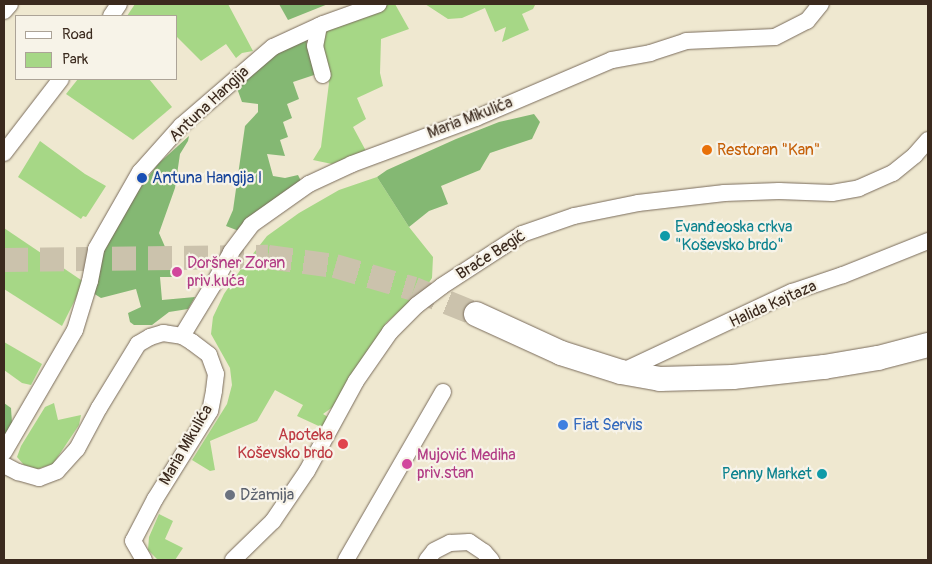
<!DOCTYPE html>
<html>
<head>
<meta charset="utf-8">
<style>
	body { margin:0 }
	#map { position:relative; width:932px; height:564px; overflow:hidden; background:#efe8d0; font-family:Pangolin,sans-serif }
	div>[style] { position:absolute }
	[style*='--x'] { left:calc(var(--x)*1px); top:calc(var(--y)*1px); width:calc(var(--w)*1px); rotate:calc(var(--a)*1deg) }
	.green>* { inset:0; background:#a6d786 }
	.forest>* { inset:0; background:#84b873 }
	.secondary-tunnel>* { height:24px; margin-top:-12px; transform-origin:0; background:repeating-linear-gradient(90deg,#cbc2ac 0 24px,transparent 0 36px) }
	.roads { filter:drop-shadow(0 0 1px #7a6c5c) drop-shadow(0 0 1px #7a6c5c) }
	.minor>* { height:16px; margin:-8px; padding:0 8px; transform-origin:8px; border-radius:8px; background:#fff }
	.secondary>* { height:24px; margin:-12px; padding:0 12px; transform-origin:12px; border-radius:12px; background:#fff }
	.dots>* { width:14px; height:14px; translate:-50% -50%; box-sizing:border-box; border:2px solid #f7f3e8; border-radius:50% }
	span { translate:-50% -50%; white-space:nowrap; text-align:center; line-height:1.15; -webkit-text-stroke:4.5px #f7f3e8; paint-order:stroke }
	.street-label { font-size:16px; color:#3b2a1e }
	.food-label { font-size:16px; color:#c56008 }
	.left { translate:0 -50%; text-align:left }
	.transit-label { font-size:16px; color:#164399 }
	.culture-label { font-size:16px; color:#0d838f }
	.right { translate:-100% -50%; text-align:right }
	.hotel-label { font-size:16px; color:#b23c85 }
	.shop-label { font-size:16px; color:#366cbe }
	.health-label { font-size:16px; color:#be3a42 }
	.worship-label { font-size:16px; color:#5b616d }
	.frame { position:absolute; inset:0; border:5px solid #3b2a1e; pointer-events:none }
	.legend { position:absolute; left:15px; top:15px; width:162px; height:65px; box-sizing:border-box; background:#f7f3e8; border:1px solid #aca397; margin:0; padding:6px 9px; list-style:none; font-size:15px; color:#3b2a1e }
	.legend li { display:flex; align-items:center; gap:10px; height:25px }
	.legend b { width:25px; border:1px solid #aca397 }
</style>
</head>
<body>
<div id="map">
	<div class="green">
		<i style="clip-path:polygon(135px 4px,228px 4px,253px 51px,242px 53px,236px 58px,226px 44px,201px 61px,176px 36px,176px 16px,127px 16px)"></i>
		<i style="clip-path:polygon(384px 4px,395px 4px,409px 29px,381px 39px,380px 73px,383px 86px,357px 98px,366px 119px,353px 127px,366px 151px,332px 164px,313px 160px,321px 147px,329px 83px,322px 54px,323px 24px)"></i>
		<i style="clip-path:polygon(425px 4px,535px 4px,535px 5px,533px 9px,522px 14px,529px 30px,502px 42px,506px 27px,495px 32px,485px 8px,462px 18px,448px 19px)"></i>
		<i style="clip-path:polygon(78px 79px,149px 79px,172px 107px,133px 140px,66px 94px)"></i>
		<i style="clip-path:polygon(40px 141px,85px 174px,106px 186px,86px 217px,83px 216px,81px 219px,18px 177px)"></i>
		<i style="clip-path:polygon(377px 177px,409px 227px,433px 257px,432px 278px,426px 287px,386px 323px,337px 404px,323px 414px,328px 417px,323px 428px,297px 416px,303px 405px,275px 390px,257px 421px,210px 441px,215px 470px,210px 471px,192px 460px,227px 404px,232px 385px,230px 368px,211px 334px,213px 317px,224px 294px,241px 269px,267px 236px,299px 213px,339px 190px)"></i>
		<i style="clip-path:polygon(4px 228px,84px 282px,62px 326px,4px 289px)"></i>
		<i style="clip-path:polygon(4px 342px,42px 364px,31px 385px,22px 383px,4px 370px)"></i>
		<i style="clip-path:polygon(54px 403px,58px 420px,81px 415px,79px 425px,53px 464px,37px 469px,24px 465px,17px 457px,21px 446px,45px 407px)"></i>
		<i style="clip-path:polygon(159px 514px,173px 521px,165px 539px,183px 548px,175px 560px,158px 560px,148px 550px,149px 537px)"></i>
	</div>
	<div class="forest">
		<i style="clip-path:polygon(279px 4px,328px 4px,288px 20px)"></i>
		<i style="clip-path:polygon(306px 32px,307px 47px,316px 59px,320px 73px,293px 82px,299px 99px,287px 104px,292px 118px,283px 122px,288px 137px,280px 140px,285px 156px,267px 154px,273px 176px,285px 178px,298px 175px,304px 187px,239px 231px,226px 226px,233px 210px,245px 126px,258px 112px,258px 104px,242px 102px,234px 80px)"></i>
		<i style="clip-path:polygon(534px 114px,540px 122px,532px 139px,490px 153px,480px 170px,441px 186px,448px 204px,429px 211px,409px 227px,377px 177px,387px 170px,456px 139px,499px 122px)"></i>
		<i style="clip-path:polygon(189px 136px,188px 141px,180px 154px,175px 188px,159px 233px,169px 256px,174px 277px,160px 277px,162px 300px,195px 297px,188px 309px,169px 312px,152px 325px,134px 325px,130px 322px,128px 313px,141px 307px,136px 289px,101px 298px,93px 293px,104px 251px,134px 196px,158px 164px)"></i>
		<i style="clip-path:polygon(4px 403px,11px 408px,12px 423px,4px 437px)"></i>
	</div>
	<div class="secondary-tunnel">
		<i style="--x:4;--y:260;--w:264;--a:-0.7"></i>
		<i style="--x:268;--y:257;--w:68;--a:7.7"></i>
		<i style="--x:335;--y:266;--w:82;--a:16.2"></i>
		<i style="--x:414;--y:289;--w:67;--a:22"></i>
	</div>
	<div class="roads">
		<div class="minor">
			<i style="--x:4;--y:11;--w:9;--a:-49"></i>
			<i style="--x:111;--y:16;--w:14;--a:-56"></i>
			<i style="--x:319;--y:26;--w:20;--a:101"></i>
			<i style="--x:315;--y:46;--w:30;--a:75"></i>
			<i style="--x:4;--y:153;--w:93;--a:-52.4"></i>
			<i style="--x:182;--y:336;--w:60;--a:-58.7"></i>
			<i style="--x:213;--y:285;--w:38;--a:-61"></i>
			<i style="--x:231;--y:252;--w:34;--a:-53"></i>
			<i style="--x:251;--y:225;--w:71;--a:-35.3"></i>
			<i style="--x:309;--y:184;--w:47;--a:-24.9"></i>
			<i style="--x:352;--y:164;--w:132;--a:-20.4"></i>
			<i style="--x:476;--y:118;--w:148;--a:-23.1"></i>
			<i style="--x:612;--y:60;--w:39;--a:-10"></i>
			<i style="--x:650;--y:53;--w:38;--a:-18"></i>
			<i style="--x:686;--y:41;--w:89;--a:-2.6"></i>
			<i style="--x:775;--y:37;--w:36;--a:-27"></i>
			<i style="--x:807;--y:21;--w:22;--a:-51"></i>
			<i style="--x:621;--y:372;--w:189;--a:-25.1"></i>
			<i style="--x:792;--y:292;--w:54;--a:-18.4"></i>
			<i style="--x:843;--y:275;--w:92;--a:-21.8"></i>
			<i style="--x:4;--y:452;--w:141;--a:-59.8"></i>
			<i style="--x:75;--y:330;--w:51;--a:-73"></i>
			<i style="--x:90;--y:281;--w:33;--a:-79"></i>
			<i style="--x:96;--y:249;--w:89;--a:-60.3"></i>
			<i style="--x:140;--y:172;--w:62;--a:-48.3"></i>
			<i style="--x:181;--y:126;--w:121;--a:-40.7"></i>
			<i style="--x:273;--y:47;--w:55;--a:-24.7"></i>
			<i style="--x:323;--y:24;--w:59;--a:-19.7"></i>
			<i style="--x:4;--y:465;--w:16;--a:27"></i>
			<i style="--x:18;--y:472;--w:22;--a:16"></i>
			<i style="--x:39;--y:478;--w:19;--a:-21"></i>
			<i style="--x:57;--y:471;--w:30;--a:-48"></i>
			<i style="--x:77;--y:449;--w:47;--a:-61.8"></i>
			<i style="--x:99;--y:408;--w:75;--a:-58.6"></i>
			<i style="--x:138;--y:344;--w:14;--a:-30"></i>
			<i style="--x:150;--y:337;--w:14;--a:-17"></i>
			<i style="--x:163;--y:333;--w:19;--a:9"></i>
			<i style="--x:182;--y:336;--w:12;--a:31"></i>
			<i style="--x:192;--y:342;--w:21;--a:37"></i>
			<i style="--x:209;--y:355;--w:20;--a:70"></i>
			<i style="--x:216;--y:374;--w:17;--a:97"></i>
			<i style="--x:214;--y:391;--w:20;--a:101"></i>
			<i style="--x:210;--y:411;--w:104;--a:122"></i>
			<i style="--x:155;--y:499;--w:47;--a:117.6"></i>
			<i style="--x:133;--y:541;--w:22;--a:60"></i>
			<i style="--x:233;--y:560;--w:56;--a:-44.3"></i>
			<i style="--x:273;--y:521;--w:60;--a:-55.8"></i>
			<i style="--x:307;--y:471;--w:102;--a:-61.4"></i>
			<i style="--x:356;--y:381;--w:60;--a:-55.2"></i>
			<i style="--x:390;--y:332;--w:38;--a:-45"></i>
			<i style="--x:417;--y:305;--w:31;--a:-37"></i>
			<i style="--x:442;--y:286;--w:95;--a:-33"></i>
			<i style="--x:522;--y:234;--w:55;--a:-19.1"></i>
			<i style="--x:574;--y:216;--w:65;--a:-11.5"></i>
			<i style="--x:638;--y:203;--w:87;--a:-6.6"></i>
			<i style="--x:724;--y:193;--w:55;--a:-2.1"></i>
			<i style="--x:779;--y:191;--w:53;--a:2.2"></i>
			<i style="--x:832;--y:193;--w:27;--a:-10"></i>
			<i style="--x:859;--y:188;--w:37;--a:-24"></i>
			<i style="--x:893;--y:173;--w:28;--a:-39"></i>
			<i style="--x:915;--y:155;--w:20;--a:-49"></i>
			<i style="--x:346;--y:560;--w:194;--a:-60"></i>
			<i style="--x:427;--y:560;--w:11;--a:-52"></i>
			<i style="--x:434;--y:551;--w:18;--a:-27"></i>
			<i style="--x:450;--y:543;--w:19;--a:-3"></i>
			<i style="--x:469;--y:542;--w:18;--a:34"></i>
			<i style="--x:484;--y:552;--w:11;--a:49"></i>
		</div>
		<div class="secondary">
			<i style="--x:476;--y:314;--w:94;--a:24.6"></i>
			<i style="--x:561;--y:353;--w:63;--a:17.6"></i>
			<i style="--x:621;--y:372;--w:40;--a:10"></i>
			<i style="--x:660;--y:379;--w:73;--a:-1.6"></i>
			<i style="--x:733;--y:377;--w:92;--a:-6.3"></i>
			<i style="--x:824;--y:367;--w:55;--a:-9.5"></i>
			<i style="--x:878;--y:358;--w:52;--a:-14.6"></i>
		</div>
	</div>
	<div class="dots">
		<i style="left:707px;top:150px;background:#e8710a"></i>
		<i style="left:142px;top:178px;background:#1a4fb4"></i>
		<i style="left:665px;top:236px;background:#0f9aa8"></i>
		<i style="left:177px;top:272px;background:#d1479c"></i>
		<i style="left:563px;top:425px;background:#3f7fe0"></i>
		<i style="left:343px;top:444px;background:#e0444e"></i>
		<i style="left:407px;top:464px;background:#d1479c"></i>
		<i style="left:822px;top:474px;background:#0f9aa8"></i>
		<i style="left:230px;top:495px;background:#6b7280"></i>
	</div>
	<div class="street-label">
		<span style="left:209px;top:104px;rotate:-43deg">Antuna Hangija</span>
		<span style="left:470px;top:118px;rotate:-21deg">Maria Mikulića</span>
		<span style="left:491px;top:255px;rotate:-32deg">Braće Begić</span>
		<span style="left:773px;top:304px;rotate:-24deg">Halida Kajtaza</span>
		<span style="left:186px;top:445px;rotate:-60deg">Maria Mikulića</span>
	</div>
	<div class="food-label">
		<span class="left" style="left:717px;top:150px">Restoran "Kan"</span>
	</div>
	<div class="transit-label">
		<span class="left" style="left:152px;top:178px">Antuna Hangija I</span>
	</div>
	<div class="culture-label">
		<span class="left" style="left:675px;top:236px">Evanđeoska crkva<br>"Koševsko brdo"</span>
		<span class="right" style="left:812px;top:474px">Penny Market</span>
	</div>
	<div class="hotel-label">
		<span class="left" style="left:187px;top:272px">Doršner Zoran<br>priv.kuća</span>
		<span class="left" style="left:417px;top:464px">Mujović Mediha<br>priv.stan</span>
	</div>
	<div class="shop-label">
		<span class="left" style="left:573px;top:425px">Fiat Servis</span>
	</div>
	<div class="health-label">
		<span class="right" style="left:333px;top:444px">Apoteka<br>Koševsko brdo</span>
	</div>
	<div class="worship-label">
		<span class="left" style="left:240px;top:495px">Džamija</span>
	</div>
	<div class="frame"></div>
	<ul class="legend">
	<li><b style="height:6px;background:#fff"></b>Road</li>
	<li><b style="height:14px;background:#a6d786"></b>Park</li>
	</ul>
</div>
</body>
</html>
